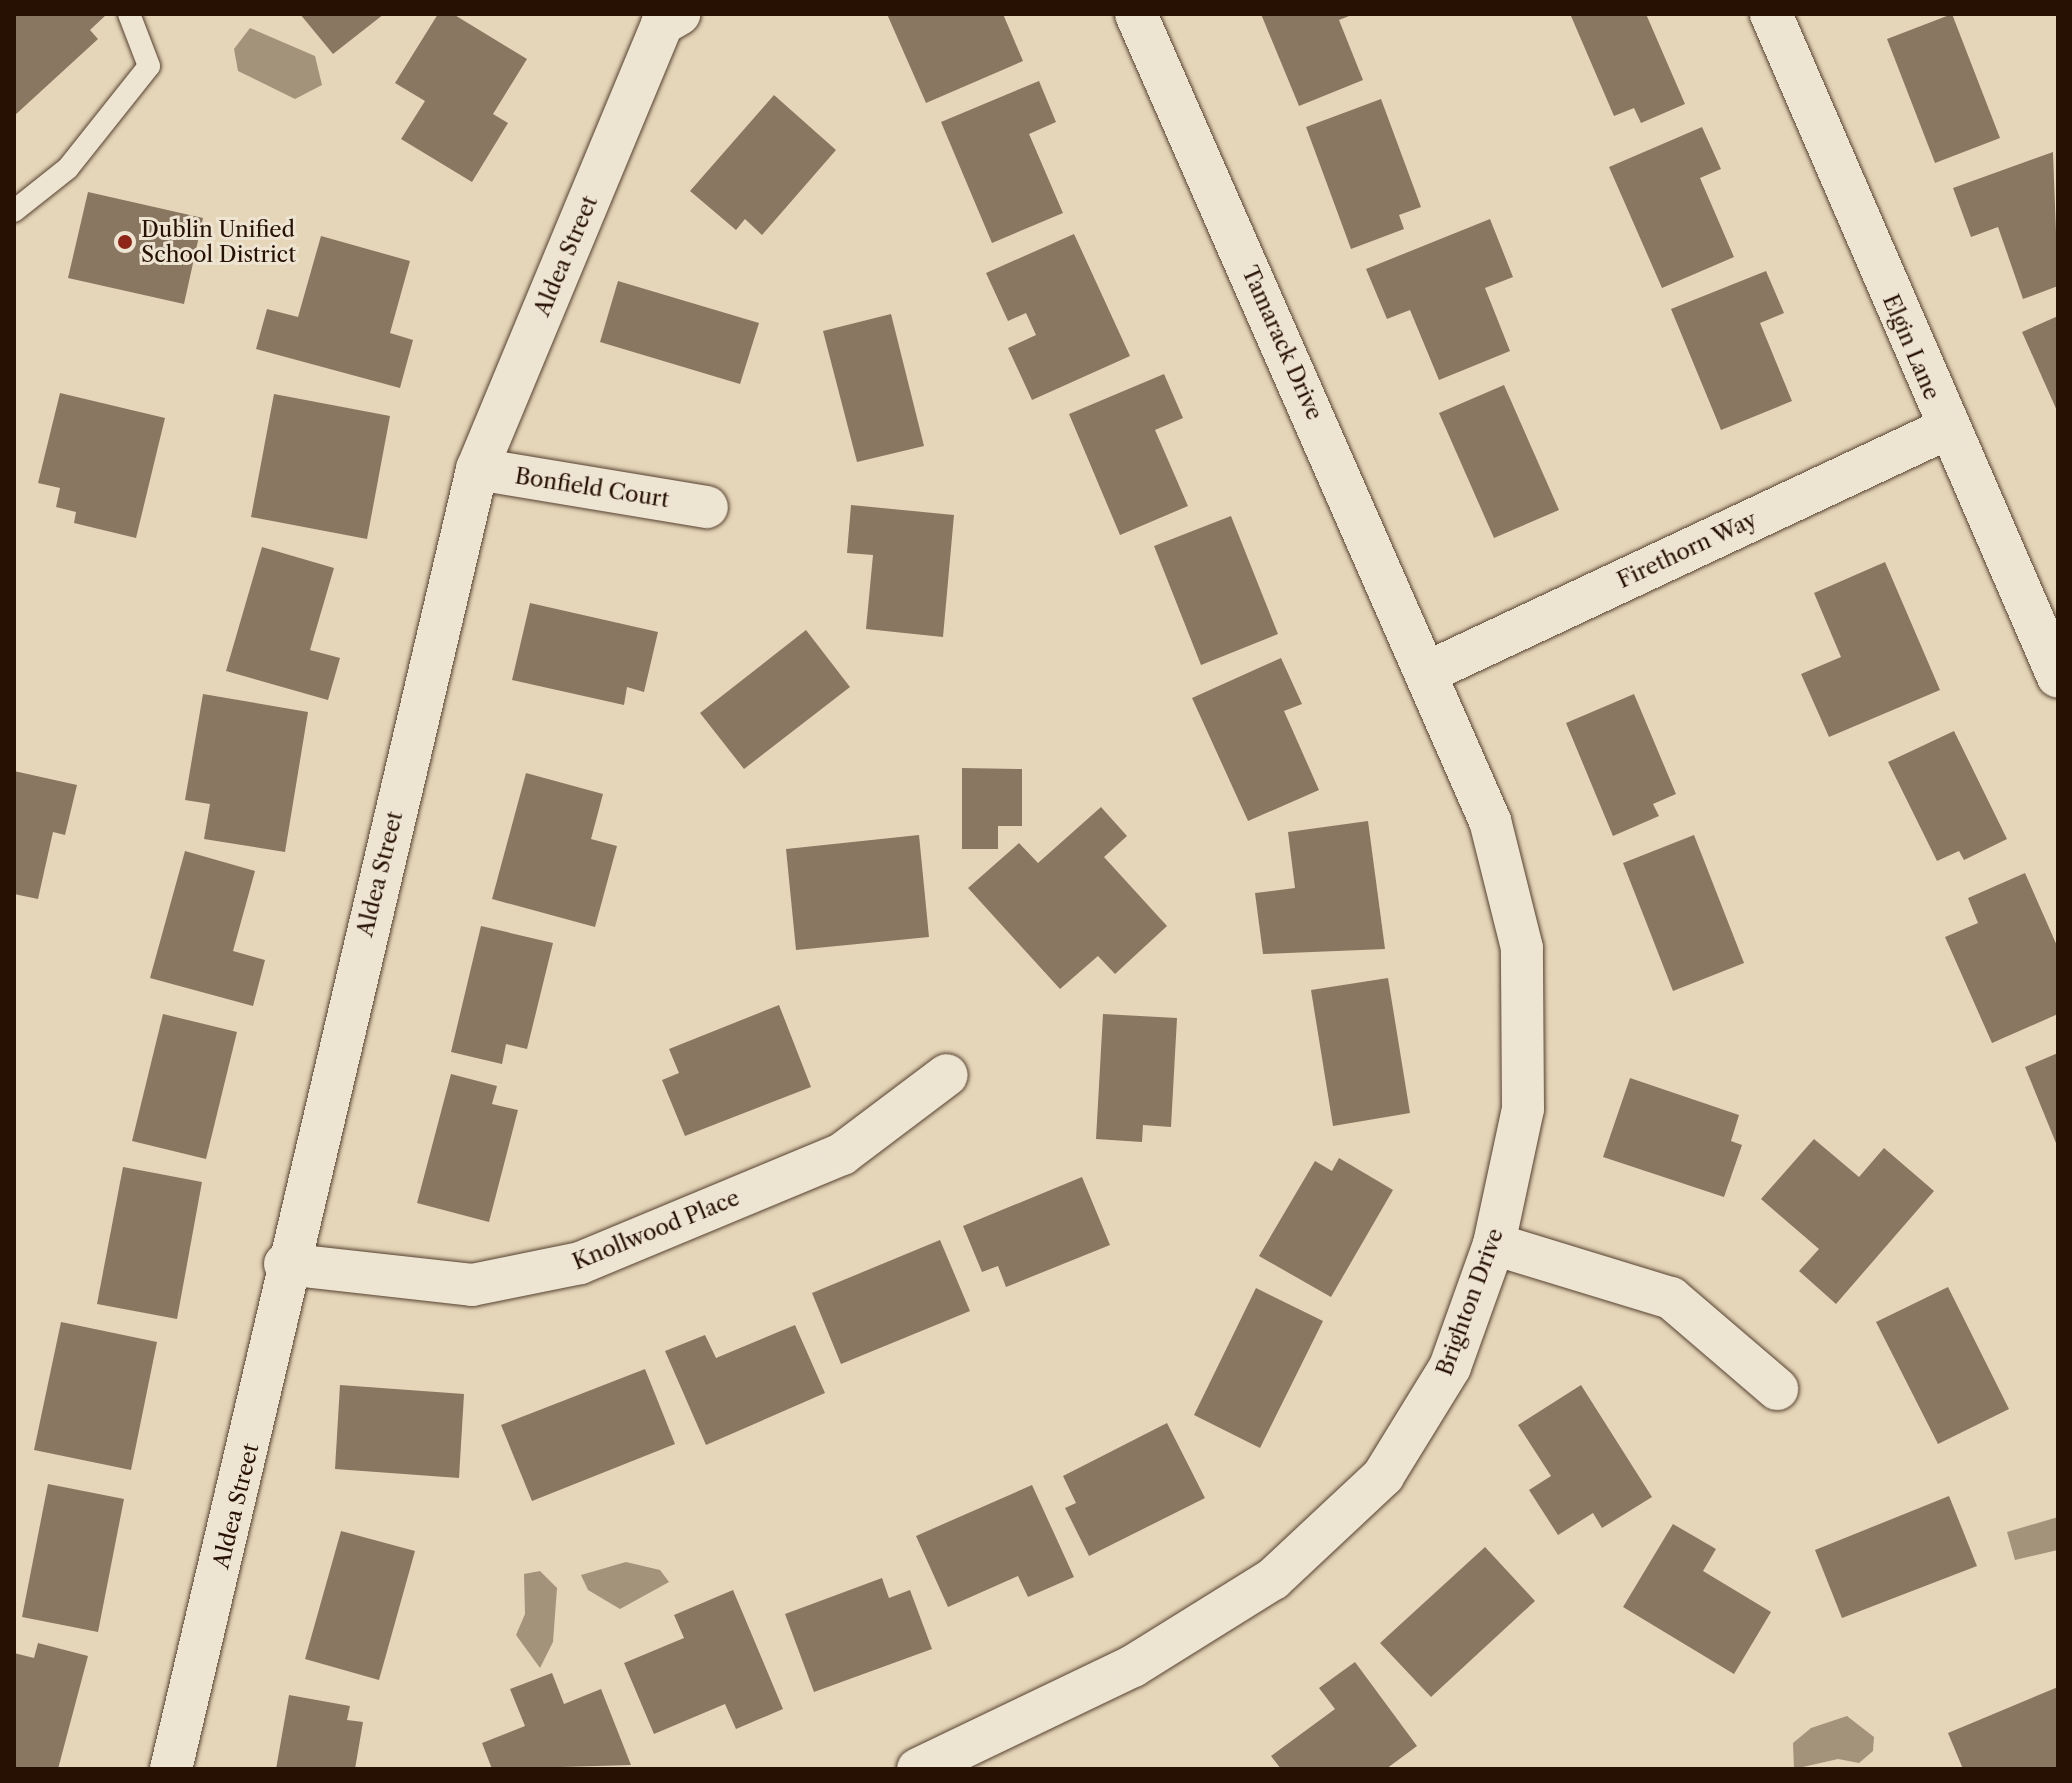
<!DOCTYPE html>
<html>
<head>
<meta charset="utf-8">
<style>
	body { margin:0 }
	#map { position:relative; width:2072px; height:1783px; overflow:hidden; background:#e5d6b9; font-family:"Libre Caslon Text",serif }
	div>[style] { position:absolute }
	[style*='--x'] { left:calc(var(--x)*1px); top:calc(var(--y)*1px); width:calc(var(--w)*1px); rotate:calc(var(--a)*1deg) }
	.water>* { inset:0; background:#a4937b }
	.building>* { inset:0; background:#8a7762 }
	.roads { filter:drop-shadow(0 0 2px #564230) drop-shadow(0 0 2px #564230) }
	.lane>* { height:22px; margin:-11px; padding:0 11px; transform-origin:11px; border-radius:11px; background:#eee4d2 }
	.street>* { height:42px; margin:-21px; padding:0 21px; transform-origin:21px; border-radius:21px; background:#eee4d2 }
	.dots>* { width:22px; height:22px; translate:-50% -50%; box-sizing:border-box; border:4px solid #eee4d2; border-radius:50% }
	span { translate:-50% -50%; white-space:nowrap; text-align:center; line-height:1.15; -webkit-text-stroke:6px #eee4d2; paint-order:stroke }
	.poi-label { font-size:22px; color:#271103 }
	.left { translate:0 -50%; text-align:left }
	.street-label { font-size:22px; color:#271103 }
	.frame { position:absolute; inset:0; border:16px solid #271103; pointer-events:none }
</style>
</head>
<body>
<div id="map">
	<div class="water">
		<i style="clip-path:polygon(250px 28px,315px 56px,322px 85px,295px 99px,238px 71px,234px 49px)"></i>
		<i style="clip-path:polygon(2058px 1517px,2058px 1550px,2015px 1560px,2007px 1532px)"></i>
		<i style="clip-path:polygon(626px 1562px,660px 1570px,669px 1582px,620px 1609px,588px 1590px,581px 1575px)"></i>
		<i style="clip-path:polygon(540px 1571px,557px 1588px,553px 1642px,540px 1668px,516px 1635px,525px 1614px,524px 1574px)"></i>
		<i style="clip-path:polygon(1847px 1716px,1874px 1737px,1873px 1751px,1859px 1763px,1838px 1759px,1794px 1769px,1793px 1743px,1811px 1728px)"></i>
	</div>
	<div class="building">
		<i style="clip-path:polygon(14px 14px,107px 14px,90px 30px,98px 39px,14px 116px)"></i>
		<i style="clip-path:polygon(300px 14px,384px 14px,333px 54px)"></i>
		<i style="clip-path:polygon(438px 14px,453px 14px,527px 59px,493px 114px,508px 123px,472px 182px,401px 139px,425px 101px,395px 83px)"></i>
		<i style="clip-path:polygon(887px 14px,1003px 14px,1023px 61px,926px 103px)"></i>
		<i style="clip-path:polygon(1261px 14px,1354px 14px,1339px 20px,1363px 80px,1299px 106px)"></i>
		<i style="clip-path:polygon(1577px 14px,1646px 14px,1685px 104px,1641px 123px,1634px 108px,1614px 116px,1571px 16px)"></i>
		<i style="clip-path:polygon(1952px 14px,2000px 138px,1935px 163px,1887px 39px)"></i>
		<i style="clip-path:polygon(1039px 81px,1056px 122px,1029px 134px,1063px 213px,992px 243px,941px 122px)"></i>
		<i style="clip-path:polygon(774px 95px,836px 150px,762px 235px,745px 219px,736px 230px,690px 191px)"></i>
		<i style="clip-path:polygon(1381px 99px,1421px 207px,1399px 215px,1404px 229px,1351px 249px,1306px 127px)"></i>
		<i style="clip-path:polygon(1702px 127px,1721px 169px,1700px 178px,1734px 257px,1662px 288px,1609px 167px)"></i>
		<i style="clip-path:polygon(2053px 152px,2058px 286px,2023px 299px,1998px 227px,1971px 237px,1953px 188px)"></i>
		<i style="clip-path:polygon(88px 192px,203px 218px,184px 304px,68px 278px)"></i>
		<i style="clip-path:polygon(1490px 219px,1513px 277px,1485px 288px,1510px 351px,1439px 380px,1410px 310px,1387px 319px,1366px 269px)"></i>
		<i style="clip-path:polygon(1074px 234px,1130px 356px,1032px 400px,1008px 348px,1036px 335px,1026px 313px,1008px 321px,986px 273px)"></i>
		<i style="clip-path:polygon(321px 236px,410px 261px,390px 333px,413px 340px,400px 388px,256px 349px,267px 309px,298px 317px)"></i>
		<i style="clip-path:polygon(1766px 271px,1784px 313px,1760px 323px,1792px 401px,1721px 430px,1671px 309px)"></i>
		<i style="clip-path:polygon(618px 281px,759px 323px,740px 384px,600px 342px)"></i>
		<i style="clip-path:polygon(891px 314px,924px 446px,857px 462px,823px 331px)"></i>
		<i style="clip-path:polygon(2058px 316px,2058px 413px,2022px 332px)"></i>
		<i style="clip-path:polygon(1164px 374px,1183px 418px,1155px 430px,1188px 506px,1120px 535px,1069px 414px)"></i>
		<i style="clip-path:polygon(1504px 385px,1559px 510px,1494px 538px,1439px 413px)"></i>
		<i style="clip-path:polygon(60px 393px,165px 418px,136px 538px,74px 523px,76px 512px,56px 507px,60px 488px,38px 483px)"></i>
		<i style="clip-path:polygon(274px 394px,390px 416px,367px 539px,251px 517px)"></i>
		<i style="clip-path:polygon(851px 505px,954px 515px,943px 637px,866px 629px,873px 555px,847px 553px)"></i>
		<i style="clip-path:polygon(1231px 516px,1278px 634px,1201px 665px,1154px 546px)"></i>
		<i style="clip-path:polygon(262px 547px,334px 568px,310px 650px,340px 658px,328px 700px,226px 671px)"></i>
		<i style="clip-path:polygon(1885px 562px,1940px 690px,1829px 737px,1801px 674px,1841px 657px,1814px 593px)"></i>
		<i style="clip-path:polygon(530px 603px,658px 632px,644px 692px,627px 687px,624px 705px,512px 680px)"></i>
		<i style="clip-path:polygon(806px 630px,850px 687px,744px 769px,700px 713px)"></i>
		<i style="clip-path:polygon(1281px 658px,1302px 704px,1284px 711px,1319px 790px,1248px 821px,1192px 698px)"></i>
		<i style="clip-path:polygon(203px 694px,308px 712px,285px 852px,204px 839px,210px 804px,185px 800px)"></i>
		<i style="clip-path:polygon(1634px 694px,1676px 794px,1653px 804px,1659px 816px,1613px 836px,1566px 723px)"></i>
		<i style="clip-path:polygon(1954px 731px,2007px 839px,1964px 860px,1959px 851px,1937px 861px,1888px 762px)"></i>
		<i style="clip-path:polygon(962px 768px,1022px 769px,1022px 826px,998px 826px,998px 849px,962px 849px)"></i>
		<i style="clip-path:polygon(14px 771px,77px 785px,65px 835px,53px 832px,38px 899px,14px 894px)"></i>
		<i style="clip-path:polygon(526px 773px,603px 794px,591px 839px,617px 846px,595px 927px,492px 899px)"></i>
		<i style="clip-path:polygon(1101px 807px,1127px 836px,1104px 857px,1167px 926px,1115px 974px,1098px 956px,1060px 989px,968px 888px,1019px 843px,1038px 863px)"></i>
		<i style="clip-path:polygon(1368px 821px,1385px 949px,1263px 954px,1255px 893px,1295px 888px,1288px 832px)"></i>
		<i style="clip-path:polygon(919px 835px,929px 937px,796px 950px,786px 849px)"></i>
		<i style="clip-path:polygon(1694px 835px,1744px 963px,1673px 991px,1623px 863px)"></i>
		<i style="clip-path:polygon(185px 851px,255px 871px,233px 951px,265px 960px,253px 1006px,150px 978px)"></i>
		<i style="clip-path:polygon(2025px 873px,2058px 948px,2058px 1014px,1992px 1043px,1945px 937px,1978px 923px,1968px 898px)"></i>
		<i style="clip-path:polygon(481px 926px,553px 943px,527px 1049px,506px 1044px,502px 1064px,451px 1052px)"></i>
		<i style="clip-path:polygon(1388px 978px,1410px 1113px,1333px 1126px,1311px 990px)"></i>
		<i style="clip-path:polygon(779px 1005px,811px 1087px,685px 1136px,662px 1080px,679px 1073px,669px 1049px)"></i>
		<i style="clip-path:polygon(163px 1014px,237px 1032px,206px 1159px,132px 1141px)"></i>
		<i style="clip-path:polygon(1103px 1014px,1177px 1018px,1171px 1127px,1143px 1125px,1142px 1142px,1096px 1139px)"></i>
		<i style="clip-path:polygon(2058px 1053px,2058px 1148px,2025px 1067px)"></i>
		<i style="clip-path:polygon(451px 1074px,497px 1086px,492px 1104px,518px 1110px,489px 1222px,417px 1203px)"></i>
		<i style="clip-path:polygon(1630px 1078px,1739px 1115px,1731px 1141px,1742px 1145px,1724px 1197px,1603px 1157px)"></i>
		<i style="clip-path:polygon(1814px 1139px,1859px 1177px,1884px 1148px,1934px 1191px,1836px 1304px,1799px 1271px,1819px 1249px,1761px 1199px)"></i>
		<i style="clip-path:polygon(1339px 1158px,1393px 1190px,1331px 1297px,1259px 1256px,1315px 1161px,1332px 1171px)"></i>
		<i style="clip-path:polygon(123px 1167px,202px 1182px,177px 1319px,97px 1304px)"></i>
		<i style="clip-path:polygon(1082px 1177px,1110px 1245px,1006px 1287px,998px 1266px,982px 1272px,963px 1226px)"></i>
		<i style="clip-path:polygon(940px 1240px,970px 1311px,841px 1364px,812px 1293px)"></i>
		<i style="clip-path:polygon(1948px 1287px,2009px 1409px,1938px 1444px,1876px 1322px)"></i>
		<i style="clip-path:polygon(1256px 1288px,1323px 1321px,1260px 1448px,1194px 1415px)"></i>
		<i style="clip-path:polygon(61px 1322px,157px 1342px,131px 1470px,34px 1450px)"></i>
		<i style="clip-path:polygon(795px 1325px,825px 1393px,706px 1445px,665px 1351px,705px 1335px,716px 1358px)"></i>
		<i style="clip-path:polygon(645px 1369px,675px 1444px,532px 1501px,501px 1425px)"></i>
		<i style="clip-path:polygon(340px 1385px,464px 1394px,459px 1478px,335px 1469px)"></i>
		<i style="clip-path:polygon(1581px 1385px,1652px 1497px,1602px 1528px,1593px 1513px,1558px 1535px,1529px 1490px,1551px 1476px,1518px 1425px)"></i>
		<i style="clip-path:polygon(1167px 1423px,1205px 1498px,1089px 1556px,1065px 1508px,1076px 1503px,1063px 1476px)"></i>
		<i style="clip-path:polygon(48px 1484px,124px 1499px,98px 1632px,22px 1617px)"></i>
		<i style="clip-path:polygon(1032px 1485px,1074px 1577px,1028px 1597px,1018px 1576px,948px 1607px,916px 1536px)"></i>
		<i style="clip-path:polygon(1949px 1496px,1977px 1566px,1842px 1618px,1815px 1550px)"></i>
		<i style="clip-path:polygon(1673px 1524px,1716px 1549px,1703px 1571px,1771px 1612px,1734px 1674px,1623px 1607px)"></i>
		<i style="clip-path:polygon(341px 1531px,415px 1551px,379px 1680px,305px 1659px)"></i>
		<i style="clip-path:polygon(1485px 1547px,1535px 1601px,1431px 1697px,1380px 1643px)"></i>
		<i style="clip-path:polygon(882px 1578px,889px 1598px,910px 1590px,932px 1649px,814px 1692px,785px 1614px)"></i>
		<i style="clip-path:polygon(733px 1590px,783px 1709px,736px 1729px,725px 1704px,654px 1734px,624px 1663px,684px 1638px,674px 1615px)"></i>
		<i style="clip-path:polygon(38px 1643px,88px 1656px,58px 1769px,14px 1769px,14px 1653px,34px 1658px)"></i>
		<i style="clip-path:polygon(1355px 1662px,1417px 1746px,1386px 1769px,1281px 1769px,1271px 1756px,1335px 1709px,1319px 1688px)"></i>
		<i style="clip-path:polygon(552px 1673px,564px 1704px,601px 1689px,631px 1765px,492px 1769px,482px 1743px,525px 1726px,510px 1689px)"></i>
		<i style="clip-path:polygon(2058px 1687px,2058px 1769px,1963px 1769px,1948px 1733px)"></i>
		<i style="clip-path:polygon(289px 1695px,350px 1706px,347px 1720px,363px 1722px,355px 1769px,276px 1769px)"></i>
	</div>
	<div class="roads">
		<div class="lane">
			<i style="--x:14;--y:211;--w:69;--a:-38.5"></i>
			<i style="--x:68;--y:168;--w:130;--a:-51.5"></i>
			<i style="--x:149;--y:66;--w:56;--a:-111"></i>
		</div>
		<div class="street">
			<i style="--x:1771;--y:14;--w:722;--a:66.59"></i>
			<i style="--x:477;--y:469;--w:233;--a:9.4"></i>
			<i style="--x:1428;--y:672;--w:572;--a:-25.13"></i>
			<i style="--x:1494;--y:1244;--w:185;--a:17"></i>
			<i style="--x:1671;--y:1298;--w:140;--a:40.6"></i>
			<i style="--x:285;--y:1264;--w:188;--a:6.4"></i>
			<i style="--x:472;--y:1285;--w:110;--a:-11.5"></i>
			<i style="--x:580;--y:1263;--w:284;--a:-22.6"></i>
			<i style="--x:842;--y:1154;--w:131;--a:-37"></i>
			<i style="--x:171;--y:1769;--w:1336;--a:-76.75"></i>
			<i style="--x:477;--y:469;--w:482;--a:-67.4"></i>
			<i style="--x:662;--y:24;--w:20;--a:-30"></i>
			<i style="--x:918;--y:1769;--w:238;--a:-25.6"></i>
			<i style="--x:1133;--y:1666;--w:165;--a:-31.9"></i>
			<i style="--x:1273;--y:1579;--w:151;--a:-43.1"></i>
			<i style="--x:1383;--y:1476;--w:128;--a:-58.4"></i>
			<i style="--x:1450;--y:1367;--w:131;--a:-70.3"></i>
			<i style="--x:1494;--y:1244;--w:138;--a:-77.9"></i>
			<i style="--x:1523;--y:1109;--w:161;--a:-90.4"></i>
			<i style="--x:1522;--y:948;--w:131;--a:-104.1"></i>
			<i style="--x:1490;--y:821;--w:881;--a:-113.69"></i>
		</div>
	</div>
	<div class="dots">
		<i style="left:125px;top:242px;background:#8f2418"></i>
	</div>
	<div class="poi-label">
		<span class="left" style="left:141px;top:242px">Dublin Unified<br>School District</span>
	</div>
	<div class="street-label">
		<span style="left:566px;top:256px;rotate:-67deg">Aldea Street</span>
		<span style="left:1282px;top:343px;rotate:66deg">Tamarack Drive</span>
		<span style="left:1911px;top:347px;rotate:67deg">Elgin Lane</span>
		<span style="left:592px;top:488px;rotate:9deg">Bonfield Court</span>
		<span style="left:1687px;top:550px;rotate:-25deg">Firethorn Way</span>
		<span style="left:380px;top:874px;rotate:-76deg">Aldea Street</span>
		<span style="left:656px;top:1230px;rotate:-22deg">Knollwood Place</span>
		<span style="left:1470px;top:1302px;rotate:-70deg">Brighton Drive</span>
		<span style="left:236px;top:1506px;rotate:-76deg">Aldea Street</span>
	</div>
	<div class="frame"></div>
</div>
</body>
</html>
